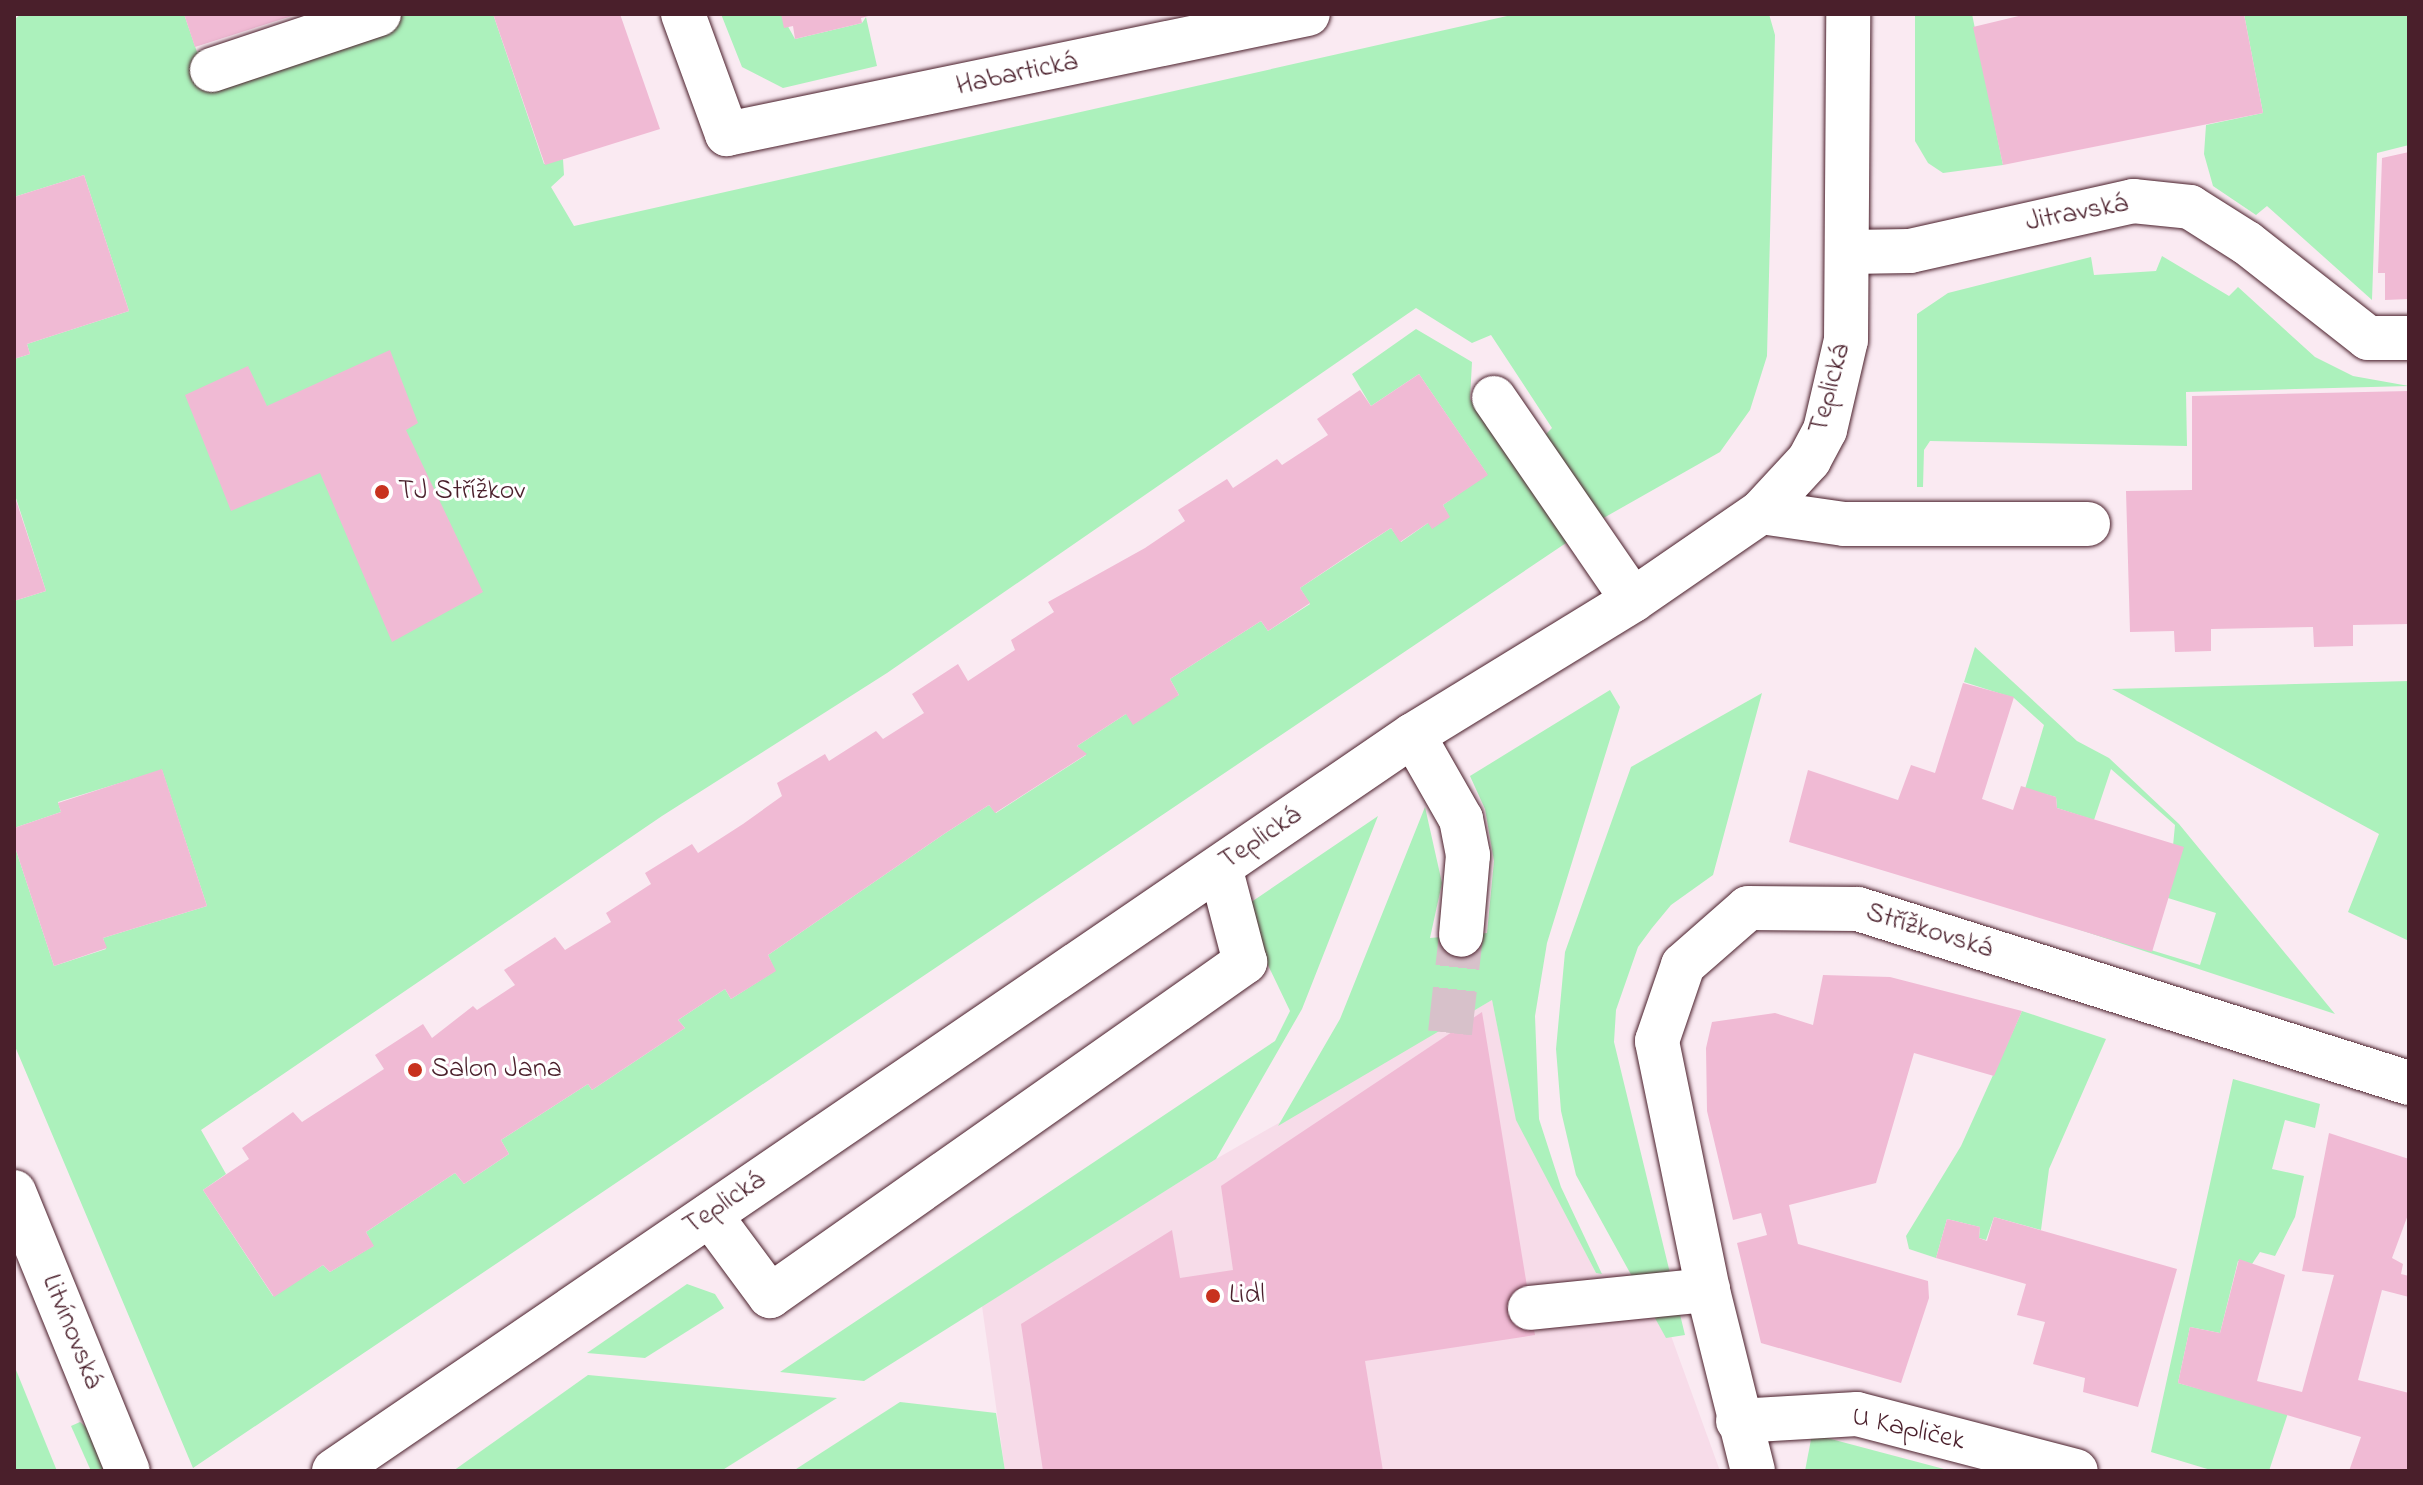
<!DOCTYPE html>
<html>
<head>
<meta charset="utf-8">
<style>
	body { margin:0 }
	#map { position:relative; width:2423px; height:1485px; overflow:hidden; background:#faeaf2; font-family:"Indie Flower",sans-serif }
	div>[style] { position:absolute }
	[style*='--x'] { left:calc(var(--x)*1px); top:calc(var(--y)*1px); width:calc(var(--w)*1px); rotate:calc(var(--a)*1deg) }
	.built>* { inset:0; background:#f7dce9 }
	.green>* { inset:0; background:#acf1bc }
	.building>* { inset:0; background:#f0bad4 }
	.minor-tunnel>* { height:44px; margin-top:-22px; transform-origin:0; background:repeating-linear-gradient(90deg,#d7c1ca 0 44px,transparent 0 66px) }
	.roads { filter:drop-shadow(0 0 2px #4a1f2b) drop-shadow(0 0 2px #4a1f2b) }
	.minor>* { height:44px; margin:-22px; padding:0 22px; transform-origin:22px; border-radius:22px; background:#fff }
	.dots>* { width:22px; height:22px; translate:-50% -50%; box-sizing:border-box; border:4px solid #fff; border-radius:50% }
	span { translate:-50% -50%; white-space:nowrap; text-align:center; line-height:1.15; -webkit-text-stroke:6px #fff; paint-order:stroke }
	.street-label { font-size:28px; color:#4a1f2b }
	.poi-label { font-size:28px; color:#4a1f2b }
	.left { translate:0 -50%; text-align:left }
	.frame { position:absolute; inset:0; border:16px solid #4a1f2b; pointer-events:none }
</style>
</head>
<body>
<div id="map">
	<div class="built">
		<i style="clip-path:polygon(1492px 1000px,1517px 1120px,1596px 1273px,1649px 1275px,1720px 1471px,1005px 1471px,982px 1306px,1216px 1159px)"></i>
	</div>
	<div class="green">
		<i style="clip-path:polygon(21px 14px,184px 14px,197px 52px,312px 14px,493px 14px,544px 164px,563px 159px,564px 175px,551px 187px,574px 226px,1516px 14px,1769px 14px,1775px 35px,1767px 356px,1750px 410px,1720px 452px,1600px 520px,1540px 440px,1552px 428px,1491px 335px,1472px 343px,1416px 308px,887px 673px,662px 816px,201px 1130px,226px 1174px,203px 1190px,273px 1296px,323px 1265px,330px 1272px,373px 1246px,366px 1232px,455px 1173px,464px 1184px,509px 1154px,501px 1140px,588px 1084px,592px 1090px,685px 1028px,678px 1020px,725px 989px,731px 999px,775px 971px,768px 955px,944px 834px,989px 805px,996px 813px,1086px 755px,1077px 746px,1126px 714px,1179px 695px,1170px 679px,1261px 621px,1268px 631px,1310px 604px,1300px 588px,1391px 528px,1401px 542px,1428px 523px,1449px 517px,1443px 505px,1487px 474px,1419px 374px,1371px 406px,1352px 374px,1416px 329px,1472px 362px,1470px 399px,1569px 541px,193px 1468px,14px 1044px,14px 844px,54px 966px,106px 949px,103px 938px,207px 906px,162px 770px,58px 802px,61px 812px,14px 828px,14px 601px,46px 591px,14px 492px,14px 359px,30px 354px,27px 344px,129px 311px,84px 175px,14px 197px,14px 20px)"></i>
		<i style="clip-path:polygon(721px 14px,781px 14px,795px 39px,862px 23px,866px 17px,877px 66px,783px 88px,742px 67px)"></i>
		<i style="clip-path:polygon(1915px 14px,1972px 14px,2003px 165px,1943px 173px,1928px 163px,1915px 141px)"></i>
		<i style="clip-path:polygon(2244px 14px,2409px 14px,2409px 145px,2377px 153px,2372px 300px,2267px 206px,2256px 215px,2213px 186px,2204px 154px,2206px 125px,2263px 113px)"></i>
		<i style="clip-path:polygon(2162px 256px,2229px 296px,2238px 287px,2315px 357px,2353px 376px,2409px 386px,2186px 392px,2187px 446px,1930px 441px,1924px 450px,1923px 487px,1917px 487px,1917px 314px,1948px 293px,2091px 257px,2094px 275px,2156px 271px)"></i>
		<i style="clip-path:polygon(1975px 647px,2077px 741px,2109px 758px,2179px 824px,2335px 1014px,2026px 912px,2200px 965px,2216px 913px,2168px 898px,2175px 825px,2111px 769px,2094px 820px,2057px 808px,2056px 797px,2025px 789px,2044px 725px,2014px 698px,1964px 682px)"></i>
		<i style="clip-path:polygon(2409px 681px,2409px 941px,2348px 912px,2379px 834px,2112px 689px)"></i>
		<i style="clip-path:polygon(1610px 690px,1620px 707px,1547px 943px,1535px 1016px,1539px 1119px,1561px 1187px,1602px 1274px,1596px 1273px,1516px 1120px,1492px 1000px,1278px 1126px,1340px 1019px,1425px 807px,1442px 883px,1430px 938px,1487px 933px,1494px 861px,1485px 809px,1470px 776px)"></i>
		<i style="clip-path:polygon(1762px 693px,1713px 875px,1671px 905px,1652px 928px,1638px 947px,1616px 1010px,1614px 1042px,1685px 1335px,1666px 1338px,1576px 1175px,1561px 1111px,1556px 1049px,1565px 952px,1631px 767px)"></i>
		<i style="clip-path:polygon(1378px 816px,1302px 1009px,1216px 1159px,864px 1381px,780px 1372px,1275px 1041px,1290px 1011px,1241px 909px)"></i>
		<i style="clip-path:polygon(2022px 1011px,2106px 1039px,2049px 1169px,2041px 1230px,1994px 1217px,1986px 1240px,1979px 1238px,1980px 1227px,1947px 1219px,1936px 1258px,1909px 1249px,1906px 1236px,1961px 1146px)"></i>
		<i style="clip-path:polygon(2233px 1079px,2320px 1104px,2315px 1128px,2285px 1120px,2272px 1169px,2304px 1176px,2295px 1217px,2275px 1256px,2260px 1252px,2252px 1264px,2238px 1261px,2220px 1333px,2190px 1327px,2178px 1383px,2288px 1413px,2269px 1471px,2214px 1471px,2151px 1452px)"></i>
		<i style="clip-path:polygon(687px 1284px,715px 1294px,724px 1308px,645px 1358px,587px 1353px)"></i>
		<i style="clip-path:polygon(14px 1365px,57px 1471px,14px 1471px)"></i>
		<i style="clip-path:polygon(588px 1375px,837px 1398px,721px 1471px,453px 1471px)"></i>
		<i style="clip-path:polygon(900px 1402px,996px 1413px,1005px 1471px,793px 1471px)"></i>
		<i style="clip-path:polygon(80px 1422px,87px 1428px,104px 1471px,91px 1471px,71px 1426px)"></i>
		<i style="clip-path:polygon(1812px 1434px,1944px 1469px,1945px 1471px,1805px 1471px)"></i>
	</div>
	<div class="building">
		<i style="clip-path:polygon(184px 14px,295px 14px,295px 15px,195px 47px)"></i>
		<i style="clip-path:polygon(493px 14px,620px 14px,660px 129px,545px 165px)"></i>
		<i style="clip-path:polygon(781px 14px,872px 14px,872px 15px,861px 18px,862px 23px,795px 39px,793px 26px,784px 28px)"></i>
		<i style="clip-path:polygon(2027px 14px,2244px 14px,2263px 113px,2003px 165px,1973px 27px)"></i>
		<i style="clip-path:polygon(2409px 152px,2409px 299px,2385px 300px,2385px 273px,2378px 273px,2382px 158px)"></i>
		<i style="clip-path:polygon(84px 175px,129px 311px,27px 344px,30px 354px,14px 359px,14px 197px)"></i>
		<i style="clip-path:polygon(390px 350px,418px 423px,406px 430px,483px 592px,392px 642px,320px 473px,231px 511px,185px 395px,248px 366px,267px 406px)"></i>
		<i style="clip-path:polygon(1419px 374px,1488px 475px,1443px 505px,1450px 517px,1432px 529px,1428px 523px,1400px 542px,1391px 528px,1352px 553px,1300px 588px,1310px 603px,1268px 631px,1261px 621px,1170px 679px,1179px 695px,1133px 725px,1126px 714px,1077px 746px,1087px 754px,995px 813px,989px 805px,944px 834px,768px 955px,776px 971px,731px 999px,725px 989px,678px 1020px,685px 1028px,592px 1090px,588px 1084px,501px 1140px,509px 1154px,464px 1184px,455px 1173px,366px 1232px,374px 1246px,330px 1272px,323px 1265px,274px 1297px,203px 1190px,249px 1159px,242px 1148px,293px 1112px,302px 1122px,384px 1069px,375px 1055px,423px 1024px,432px 1038px,473px 1006px,477px 1010px,515px 985px,504px 970px,555px 937px,565px 950px,611px 922px,606px 913px,651px 884px,645px 873px,692px 844px,698px 853px,743px 824px,782px 796px,777px 783px,825px 754px,829px 761px,876px 731px,883px 739px,924px 713px,912px 694px,958px 664px,968px 681px,1015px 650px,1011px 640px,1054px 612px,1048px 602px,1145px 548px,1185px 521px,1178px 510px,1227px 479px,1233px 488px,1277px 459px,1282px 465px,1328px 435px,1317px 419px,1360px 390px,1371px 406px)"></i>
		<i style="clip-path:polygon(2409px 391px,2409px 624px,2353px 625px,2353px 646px,2314px 647px,2313px 627px,2211px 629px,2211px 651px,2175px 652px,2174px 631px,2130px 632px,2126px 491px,2192px 490px,2192px 396px)"></i>
		<i style="clip-path:polygon(14px 494px,46px 591px,14px 601px)"></i>
		<i style="clip-path:polygon(1963px 683px,2014px 697px,1982px 799px,2013px 810px,2021px 786px,2056px 797px,2057px 808px,2184px 847px,2152px 952px,1789px 842px,1808px 770px,1898px 800px,1911px 765px,1935px 773px)"></i>
		<i style="clip-path:polygon(162px 769px,207px 906px,103px 938px,107px 948px,54px 966px,14px 844px,14px 828px,61px 812px,58px 803px)"></i>
		<i style="clip-path:polygon(1823px 975px,1890px 977px,2022px 1011px,1994px 1076px,1914px 1053px,1876px 1183px,1789px 1205px,1798px 1244px,1928px 1281px,1929px 1298px,1901px 1383px,1761px 1343px,1737px 1243px,1767px 1235px,1761px 1213px,1733px 1220px,1707px 1111px,1706px 1048px,1712px 1022px,1775px 1013px,1813px 1025px)"></i>
		<i style="clip-path:polygon(1482px 1012px,1535px 1335px,1365px 1361px,1383px 1471px,1043px 1471px,1021px 1324px,1172px 1230px,1180px 1278px,1233px 1270px,1221px 1186px)"></i>
		<i style="clip-path:polygon(2329px 1133px,2409px 1159px,2409px 1212px,2392px 1258px,2403px 1264px,2401px 1274px,2409px 1276px,2409px 1297px,2382px 1290px,2358px 1380px,2409px 1393px,2409px 1471px,2349px 1471px,2361px 1437px,2178px 1383px,2190px 1327px,2220px 1333px,2239px 1259px,2285px 1275px,2257px 1381px,2302px 1392px,2334px 1275px,2302px 1271px)"></i>
		<i style="clip-path:polygon(1994px 1217px,2177px 1269px,2138px 1407px,2083px 1392px,2085px 1378px,2033px 1364px,2045px 1322px,2017px 1315px,2026px 1284px,1936px 1258px,1947px 1219px,1980px 1227px,1979px 1238px,1987px 1241px)"></i>
	</div>
	<div class="minor-tunnel">
		<i style="--x:1450;--y:1033;--w:99;--a:-83.6"></i>
	</div>
	<div class="roads">
		<div class="minor">
			<i style="--x:683;--y:14;--w:128;--a:69.9"></i>
			<i style="--x:727;--y:134;--w:593;--a:-11.67"></i>
			<i style="--x:212;--y:70;--w:176;--a:-18.5"></i>
			<i style="--x:1849;--y:252;--w:61;--a:-0.9"></i>
			<i style="--x:1910;--y:251;--w:229;--a:-12.6"></i>
			<i style="--x:2133;--y:201;--w:57;--a:6"></i>
			<i style="--x:2190;--y:207;--w:67;--a:32.3"></i>
			<i style="--x:2247;--y:243;--w:154;--a:38.1"></i>
			<i style="--x:2368;--y:338;--w:41;--a:0"></i>
			<i style="--x:1494;--y:398;--w:245;--a:55.5"></i>
			<i style="--x:1761;--y:512;--w:84;--a:8.2"></i>
			<i style="--x:1844;--y:524;--w:244;--a:0"></i>
			<i style="--x:1413;--y:735;--w:97;--a:60.3"></i>
			<i style="--x:1461;--y:819;--w:37;--a:79"></i>
			<i style="--x:1468;--y:855;--w:80;--a:95"></i>
			<i style="--x:14;--y:1192;--w:301;--a:67.8"></i>
			<i style="--x:710;--y:1215;--w:101;--a:53.5"></i>
			<i style="--x:770;--y:1296;--w:581;--a:-35.11"></i>
			<i style="--x:1245;--y:962;--w:98;--a:-104.7"></i>
			<i style="--x:1530;--y:1308;--w:179;--a:-5.8"></i>
			<i style="--x:1738;--y:1421;--w:119;--a:-3.4"></i>
			<i style="--x:1857;--y:1414;--w:226;--a:14.6"></i>
			<i style="--x:334;--y:1471;--w:1306;--a:-34.3"></i>
			<i style="--x:1413;--y:735;--w:258;--a:-31.5"></i>
			<i style="--x:1633;--y:600;--w:155;--a:-34.5"></i>
			<i style="--x:1761;--y:512;--w:71;--a:-47.3"></i>
			<i style="--x:1809;--y:460;--w:34;--a:-62"></i>
			<i style="--x:1825;--y:430;--w:92;--a:-76.9"></i>
			<i style="--x:1846;--y:340;--w:326;--a:-89.6"></i>
			<i style="--x:1753;--y:1471;--w:187;--a:-104"></i>
			<i style="--x:1708;--y:1290;--w:254;--a:-101.6"></i>
			<i style="--x:1657;--y:1041;--w:80;--a:-71.1"></i>
			<i style="--x:1683;--y:965;--w:86;--a:-41.2"></i>
			<i style="--x:1748;--y:908;--w:110;--a:0.5"></i>
			<i style="--x:1858;--y:909;--w:578;--a:17.53"></i>
		</div>
	</div>
	<div class="dots">
		<i style="left:382px;top:492px;background:#c8321e"></i>
		<i style="left:415px;top:1070px;background:#c8321e"></i>
		<i style="left:1213px;top:1296px;background:#c8321e"></i>
	</div>
	<div class="street-label">
		<span style="left:1017px;top:75px;rotate:-12deg">Habartická</span>
		<span style="left:2077px;top:214px;rotate:-11deg">Jitravská</span>
		<span style="left:1831px;top:389px;rotate:-75deg">Teplická</span>
		<span style="left:1261px;top:839px;rotate:-34deg">Teplická</span>
		<span style="left:1929px;top:932px;rotate:17deg">Střížkovská</span>
		<span style="left:725px;top:1204px;rotate:-34deg">Teplická</span>
		<span style="left:71px;top:1332px;rotate:68deg">Litvínovská</span>
		<span style="left:1908px;top:1430px;rotate:13deg">U Kapliček</span>
	</div>
	<div class="poi-label">
		<span class="left" style="left:398px;top:492px">TJ Střížkov</span>
		<span class="left" style="left:431px;top:1070px">Salon Jana</span>
		<span class="left" style="left:1229px;top:1296px">Lidl</span>
	</div>
	<div class="frame"></div>
</div>
</body>
</html>
